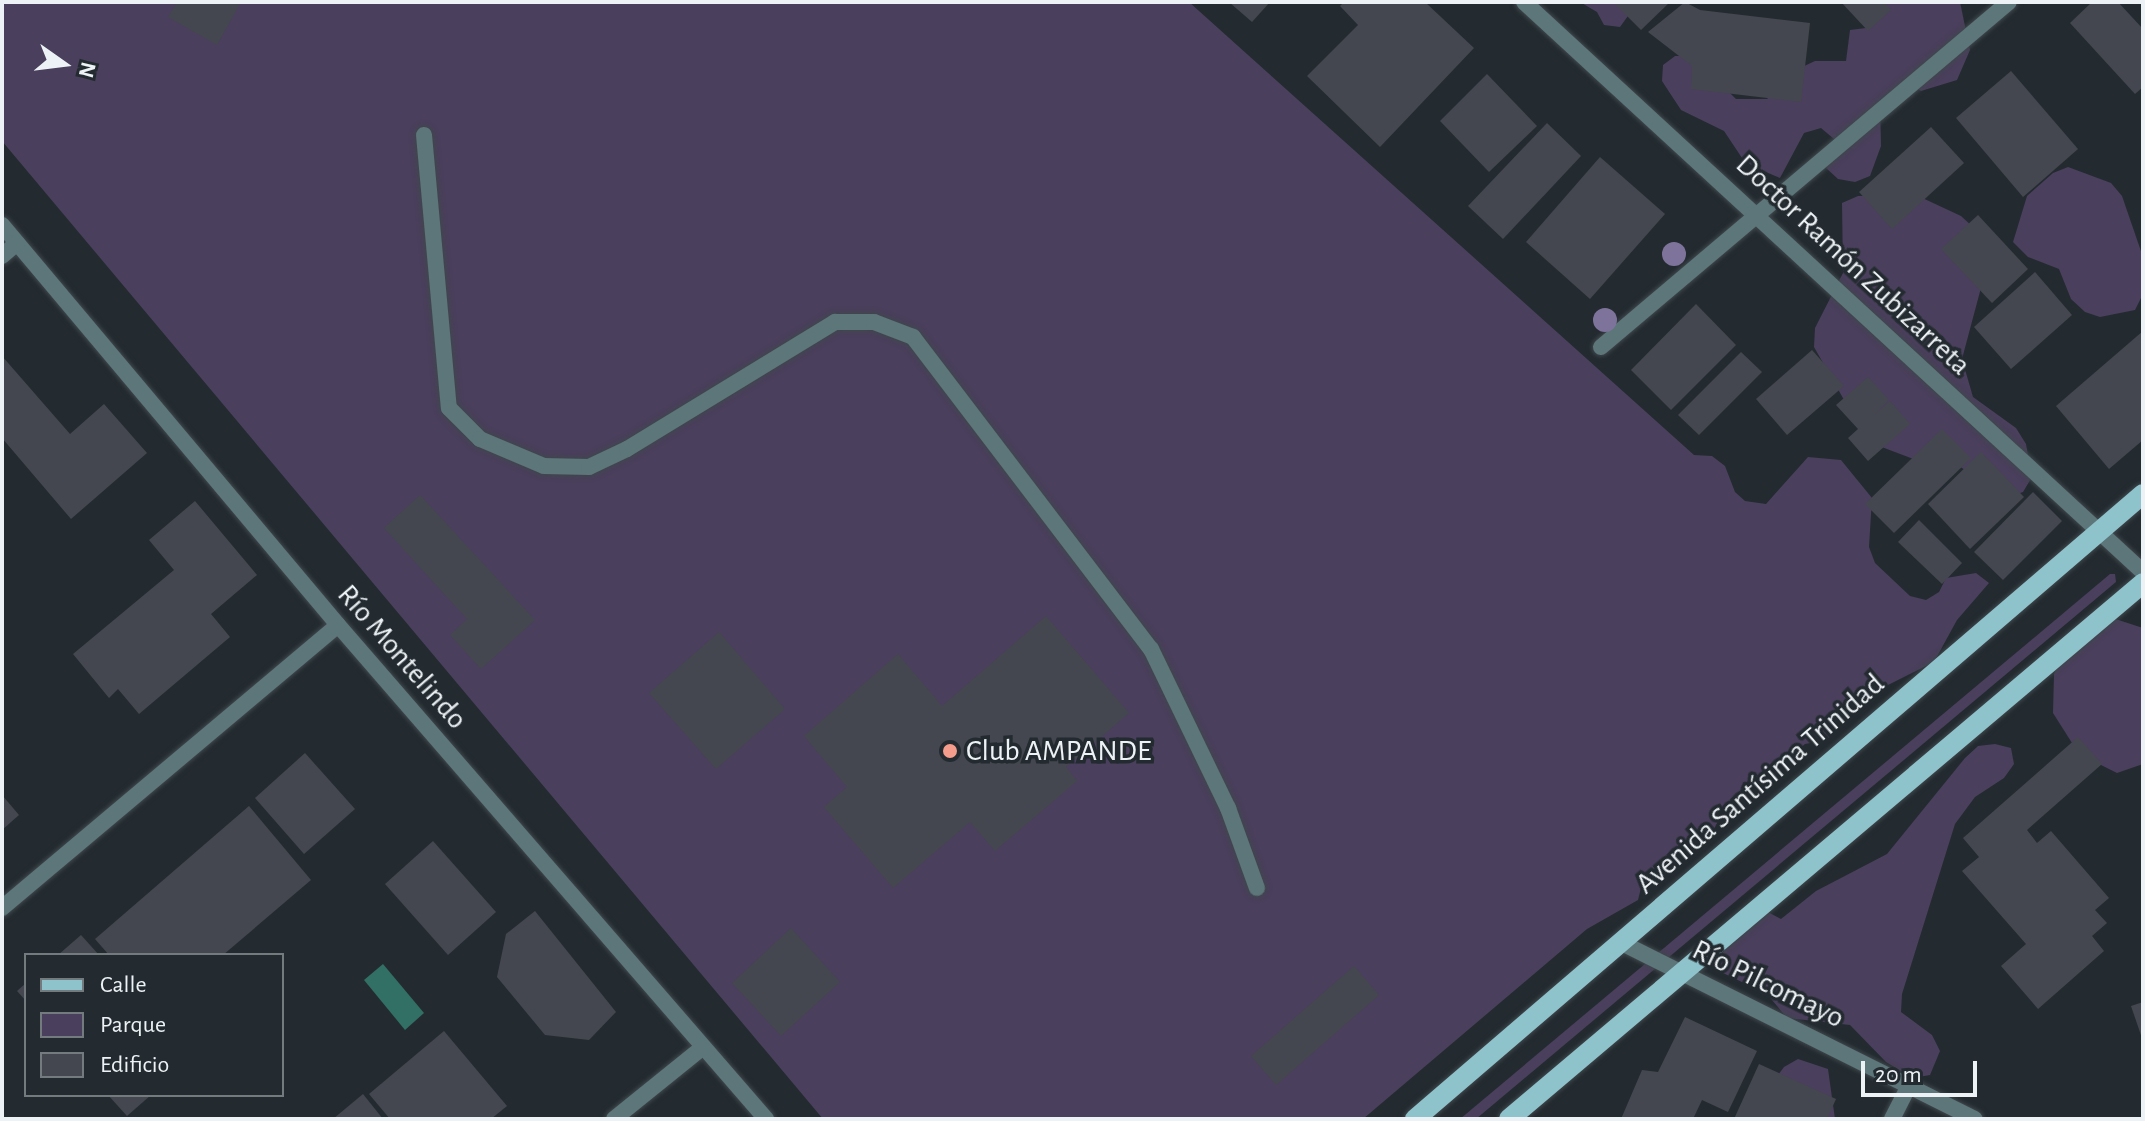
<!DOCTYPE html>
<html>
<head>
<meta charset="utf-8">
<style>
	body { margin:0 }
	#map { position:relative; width:2145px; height:1121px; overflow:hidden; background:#232b30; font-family:"Alegreya Sans",sans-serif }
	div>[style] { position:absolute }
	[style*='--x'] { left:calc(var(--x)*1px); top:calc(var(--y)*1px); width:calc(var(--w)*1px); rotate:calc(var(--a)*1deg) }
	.green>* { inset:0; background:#4a3f5c }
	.water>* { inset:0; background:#326f64 }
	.building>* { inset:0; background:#44474f }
	.roads { filter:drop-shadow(0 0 2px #3f474c) drop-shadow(0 0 2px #3f474c) }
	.lane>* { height:16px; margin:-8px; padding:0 8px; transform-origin:8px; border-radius:8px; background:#5d767a }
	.street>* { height:16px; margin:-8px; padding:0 8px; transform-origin:8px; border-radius:8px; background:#5d767a }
	.primary>* { height:20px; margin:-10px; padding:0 10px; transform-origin:10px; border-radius:10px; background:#8fc3cc }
	.trees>* { width:24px; height:24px; margin:-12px; border-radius:50%; background:#7e749b }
	.dots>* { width:22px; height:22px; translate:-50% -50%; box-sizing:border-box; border:4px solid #232b30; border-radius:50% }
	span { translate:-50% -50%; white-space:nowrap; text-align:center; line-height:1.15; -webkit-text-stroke:7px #232b30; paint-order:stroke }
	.street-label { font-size:30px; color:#edf2f6 }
	.poi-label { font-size:30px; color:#edf2f6 }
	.left { translate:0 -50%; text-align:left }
	.frame { position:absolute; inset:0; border:4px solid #edf2f6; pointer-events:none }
	.legend { position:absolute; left:24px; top:953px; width:260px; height:144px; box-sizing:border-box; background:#232b30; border:2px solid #747b7f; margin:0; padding:10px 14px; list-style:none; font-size:24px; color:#edf2f6 }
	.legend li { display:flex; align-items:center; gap:16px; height:40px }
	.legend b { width:40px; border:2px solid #747b7f }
	.north { position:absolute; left:24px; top:24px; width:80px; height:80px; -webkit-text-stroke:6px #232b30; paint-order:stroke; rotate:104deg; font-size:22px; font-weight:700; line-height:32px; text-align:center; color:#edf2f6 }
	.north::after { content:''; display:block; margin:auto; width:28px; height:36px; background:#edf2f6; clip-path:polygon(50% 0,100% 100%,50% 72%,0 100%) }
	.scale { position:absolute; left:1861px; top:1061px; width:116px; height:36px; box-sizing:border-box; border:4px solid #edf2f6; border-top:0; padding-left:10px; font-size:24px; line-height:28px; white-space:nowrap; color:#edf2f6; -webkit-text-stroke:6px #232b30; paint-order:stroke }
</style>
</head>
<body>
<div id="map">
	<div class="green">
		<i style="clip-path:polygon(2px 2px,1189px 2px,1694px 455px,1712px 456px,1725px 466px,1735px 492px,1745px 501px,1766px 504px,1808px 457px,1841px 460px,1872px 498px,1869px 547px,1875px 563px,1910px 596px,1926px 600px,1939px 592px,1946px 578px,1976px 573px,1989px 583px,1957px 620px,1934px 662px,1860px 699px,1827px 740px,1805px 744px,1722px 815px,1708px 839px,1654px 873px,1642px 884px,1638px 900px,1587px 929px,1363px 1119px,823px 1119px,2px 141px)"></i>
		<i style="clip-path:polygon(1580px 2px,1638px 2px,1620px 27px,1604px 25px,1597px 12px)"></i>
		<i style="clip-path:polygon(1883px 2px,1960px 2px,1970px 50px,1957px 80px,1921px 91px,1907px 83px,1880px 100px,1881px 146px,1870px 176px,1855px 182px,1838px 179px,1826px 168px,1834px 155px,1834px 139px,1821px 128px,1804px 133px,1780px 178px,1754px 167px,1742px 158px,1724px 131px,1681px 110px,1662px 81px,1663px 65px,1675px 56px,1692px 56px,1736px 99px,1767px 99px,1800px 68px,1815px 61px,1846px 61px,1850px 30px,1866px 28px)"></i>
		<i style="clip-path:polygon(2068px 167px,2111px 183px,2122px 196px,2143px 257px,2143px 294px,2135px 310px,2100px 317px,2085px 312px,2071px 299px,2059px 269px,2028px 257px,2013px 242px,2027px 196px,2053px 173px)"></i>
		<i style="clip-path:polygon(1916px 195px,1961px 216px,1985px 238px,1990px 254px,1962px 359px,1973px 397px,2016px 428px,2026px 444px,2032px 477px,2023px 492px,2007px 498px,1956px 464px,1924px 463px,1879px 446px,1856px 421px,1814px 347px,1815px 328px,1843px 273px,1842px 203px,1858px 196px)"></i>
		<i style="clip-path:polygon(2110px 574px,2115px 574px,2116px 582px,1476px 1119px,1460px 1119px)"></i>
		<i style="clip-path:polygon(2094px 612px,2143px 628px,2143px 764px,2117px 773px,2079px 754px,2053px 713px,2054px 674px,2065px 636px)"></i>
		<i style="clip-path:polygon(1995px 744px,2011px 748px,2014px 764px,2004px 778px,1975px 797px,1955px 824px,1902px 994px,1901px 1012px,1932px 1035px,1940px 1051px,1930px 1075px,1913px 1078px,1886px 1062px,1850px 1025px,1787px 1018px,1767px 994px,1723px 973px,1718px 958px,1740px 926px,1766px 911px,1781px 919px,1816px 891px,1887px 854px,1965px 758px,1978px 746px)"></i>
		<i style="clip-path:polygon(1798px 1059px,1828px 1069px,1835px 1119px,1745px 1119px,1784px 1067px)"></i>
	</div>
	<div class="water">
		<i style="clip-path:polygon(383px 964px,424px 1013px,405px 1030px,364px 980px)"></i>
	</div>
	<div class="building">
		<i style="clip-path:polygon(177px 2px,241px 2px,217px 45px,168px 17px)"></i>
		<i style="clip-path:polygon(1229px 2px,1270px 2px,1252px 22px)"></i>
		<i style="clip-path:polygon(1344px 2px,1425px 2px,1474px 48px,1380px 147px,1307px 76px,1358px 25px,1340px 6px)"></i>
		<i style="clip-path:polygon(1613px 2px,1670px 2px,1641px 30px)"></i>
		<i style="clip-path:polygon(1685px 2px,1700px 10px,1810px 23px,1801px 102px,1691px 89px,1692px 66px,1648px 32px)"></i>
		<i style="clip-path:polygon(1841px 2px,1884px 2px,1891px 10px,1868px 31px)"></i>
		<i style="clip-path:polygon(2092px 2px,2118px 2px,2143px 29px,2143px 87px,2135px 94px,2070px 23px)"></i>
		<i style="clip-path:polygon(2011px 71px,2078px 149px,2023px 197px,1956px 118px)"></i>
		<i style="clip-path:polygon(1487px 74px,1537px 126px,1489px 172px,1440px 121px)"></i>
		<i style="clip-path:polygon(1547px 123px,1581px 156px,1503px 239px,1468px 206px)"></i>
		<i style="clip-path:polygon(1931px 127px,1964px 163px,1892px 229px,1859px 192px)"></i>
		<i style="clip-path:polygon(1600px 157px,1665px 214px,1590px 299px,1526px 242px)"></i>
		<i style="clip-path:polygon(1978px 215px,2028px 269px,1992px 303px,1941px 249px)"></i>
		<i style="clip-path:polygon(2035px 272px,2072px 315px,2011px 369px,1974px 327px)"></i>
		<i style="clip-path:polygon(1696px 304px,1736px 345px,1671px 410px,1631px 370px)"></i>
		<i style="clip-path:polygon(2143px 331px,2143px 440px,2109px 469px,2056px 406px)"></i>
		<i style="clip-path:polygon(1812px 350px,1844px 386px,1787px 435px,1756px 399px)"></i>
		<i style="clip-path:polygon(1741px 352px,1762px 372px,1699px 435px,1678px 415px)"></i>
		<i style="clip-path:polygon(2px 356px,70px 434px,104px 404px,147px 453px,71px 519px,2px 438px)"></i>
		<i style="clip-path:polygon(1868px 377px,1889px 400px,1874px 415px,1890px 401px,1910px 424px,1868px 461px,1848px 438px,1858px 429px,1836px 405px)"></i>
		<i style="clip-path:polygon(1942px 429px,1971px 458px,1894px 533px,1865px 504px)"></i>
		<i style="clip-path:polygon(1981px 452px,2024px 497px,1970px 549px,1928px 504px)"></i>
		<i style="clip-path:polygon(2033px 492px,2062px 521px,2003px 580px,1974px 552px)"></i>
		<i style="clip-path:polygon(420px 495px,535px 620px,481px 669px,450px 635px,467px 619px,384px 528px)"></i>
		<i style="clip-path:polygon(195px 501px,257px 575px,211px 614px,230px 637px,139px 714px,118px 689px,109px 698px,73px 654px,174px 570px,149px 540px)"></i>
		<i style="clip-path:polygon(1919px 520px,1962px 563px,1942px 584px,1898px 542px)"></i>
		<i style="clip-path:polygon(1046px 616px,1129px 713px,1066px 767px,1077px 781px,995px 851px,970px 822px,893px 888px,824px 807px,847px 787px,804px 736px,898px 654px,942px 706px)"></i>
		<i style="clip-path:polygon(719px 632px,785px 709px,716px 769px,649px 693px)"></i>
		<i style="clip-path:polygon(2078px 737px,2102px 764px,2027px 830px,2037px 843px,2051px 831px,2109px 898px,2095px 910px,2107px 923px,2092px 936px,2104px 951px,2038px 1009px,2001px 966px,2026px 944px,1962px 871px,1979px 857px,1963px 838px)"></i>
		<i style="clip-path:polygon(305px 753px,355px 809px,304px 854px,255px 798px)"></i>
		<i style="clip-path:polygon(2px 795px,19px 815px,2px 830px)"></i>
		<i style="clip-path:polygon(249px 806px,311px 880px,223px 955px,109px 955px,95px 939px)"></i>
		<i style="clip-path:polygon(433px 841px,496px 912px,448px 955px,385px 884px)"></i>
		<i style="clip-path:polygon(535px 911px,616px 1012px,589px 1040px,545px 1035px,497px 977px,506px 934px)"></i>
		<i style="clip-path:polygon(791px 928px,840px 982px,781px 1036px,732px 983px)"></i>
		<i style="clip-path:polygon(81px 935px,99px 955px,58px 955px)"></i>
		<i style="clip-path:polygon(1354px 966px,1379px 995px,1276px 1085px,1251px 1056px)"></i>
		<i style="clip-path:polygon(26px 983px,26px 1001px,17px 991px)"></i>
		<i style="clip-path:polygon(2143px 1002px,2143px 1041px,2131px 1006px)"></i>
		<i style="clip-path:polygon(1685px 1017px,1757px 1051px,1728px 1112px,1702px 1100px,1693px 1119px,1621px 1119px,1642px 1070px,1658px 1072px)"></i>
		<i style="clip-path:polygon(444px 1031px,507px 1106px,491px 1119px,390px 1119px,369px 1094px)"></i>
		<i style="clip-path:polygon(1759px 1064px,1836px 1099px,1827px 1119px,1734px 1119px)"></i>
		<i style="clip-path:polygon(363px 1094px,383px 1119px,333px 1119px)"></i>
		<i style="clip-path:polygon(108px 1095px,151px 1095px,127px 1116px)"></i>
	</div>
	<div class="roads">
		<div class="lane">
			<i style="--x:424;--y:135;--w:274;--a:84.8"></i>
			<i style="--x:449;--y:408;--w:44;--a:45"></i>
			<i style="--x:480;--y:439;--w:69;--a:22.9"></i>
			<i style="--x:544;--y:466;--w:45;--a:1.3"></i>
			<i style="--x:589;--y:467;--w:42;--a:-25.3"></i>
			<i style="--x:627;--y:449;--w:244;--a:-31.4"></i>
			<i style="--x:835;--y:322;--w:39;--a:0"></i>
			<i style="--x:874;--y:322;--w:42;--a:21"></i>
			<i style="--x:913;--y:337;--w:392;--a:52.7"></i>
			<i style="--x:1151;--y:649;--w:177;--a:64.2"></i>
			<i style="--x:1228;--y:808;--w:85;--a:70.1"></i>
		</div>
		<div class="street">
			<i style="--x:1524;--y:2;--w:841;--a:42.64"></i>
			<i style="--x:2;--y:225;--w:522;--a:49.97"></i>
			<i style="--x:338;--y:625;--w:654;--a:49.09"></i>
			<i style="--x:2;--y:256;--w:20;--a:-41"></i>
			<i style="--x:1601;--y:347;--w:534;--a:-40.22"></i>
			<i style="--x:2;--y:908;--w:439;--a:-40.1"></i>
			<i style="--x:1622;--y:943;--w:394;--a:26.5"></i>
			<i style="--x:614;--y:1119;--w:113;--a:-38.9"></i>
			<i style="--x:1892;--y:1119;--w:38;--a:-63"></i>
		</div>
		<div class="primary">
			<i style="--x:1415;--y:1119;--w:959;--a:-40.65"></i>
			<i style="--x:1509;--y:1119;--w:830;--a:-40.21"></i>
		</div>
	</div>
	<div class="trees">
		<i style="left:1674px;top:254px"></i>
		<i style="left:1605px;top:320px"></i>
	</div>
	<div class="dots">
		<i style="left:950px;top:751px;background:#f49d8c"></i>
	</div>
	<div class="street-label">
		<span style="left:1853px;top:265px;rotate:43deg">Doctor Ramón Zubizarreta</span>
		<span style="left:402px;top:657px;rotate:49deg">Río Montelindo</span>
		<span style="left:1760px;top:784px;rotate:-41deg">Avenida Santísima Trinidad</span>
		<span style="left:1768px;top:984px;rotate:26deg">Río Pilcomayo</span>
	</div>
	<div class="poi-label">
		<span class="left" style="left:966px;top:751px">Club AMPANDE</span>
	</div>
	<div class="frame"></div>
	<ul class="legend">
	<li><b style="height:10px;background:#8fc3cc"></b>Calle</li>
	<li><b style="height:22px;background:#4a3f5c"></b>Parque</li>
	<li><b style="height:22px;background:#44474f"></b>Edificio</li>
	</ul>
	<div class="north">N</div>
	<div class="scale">20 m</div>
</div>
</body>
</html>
